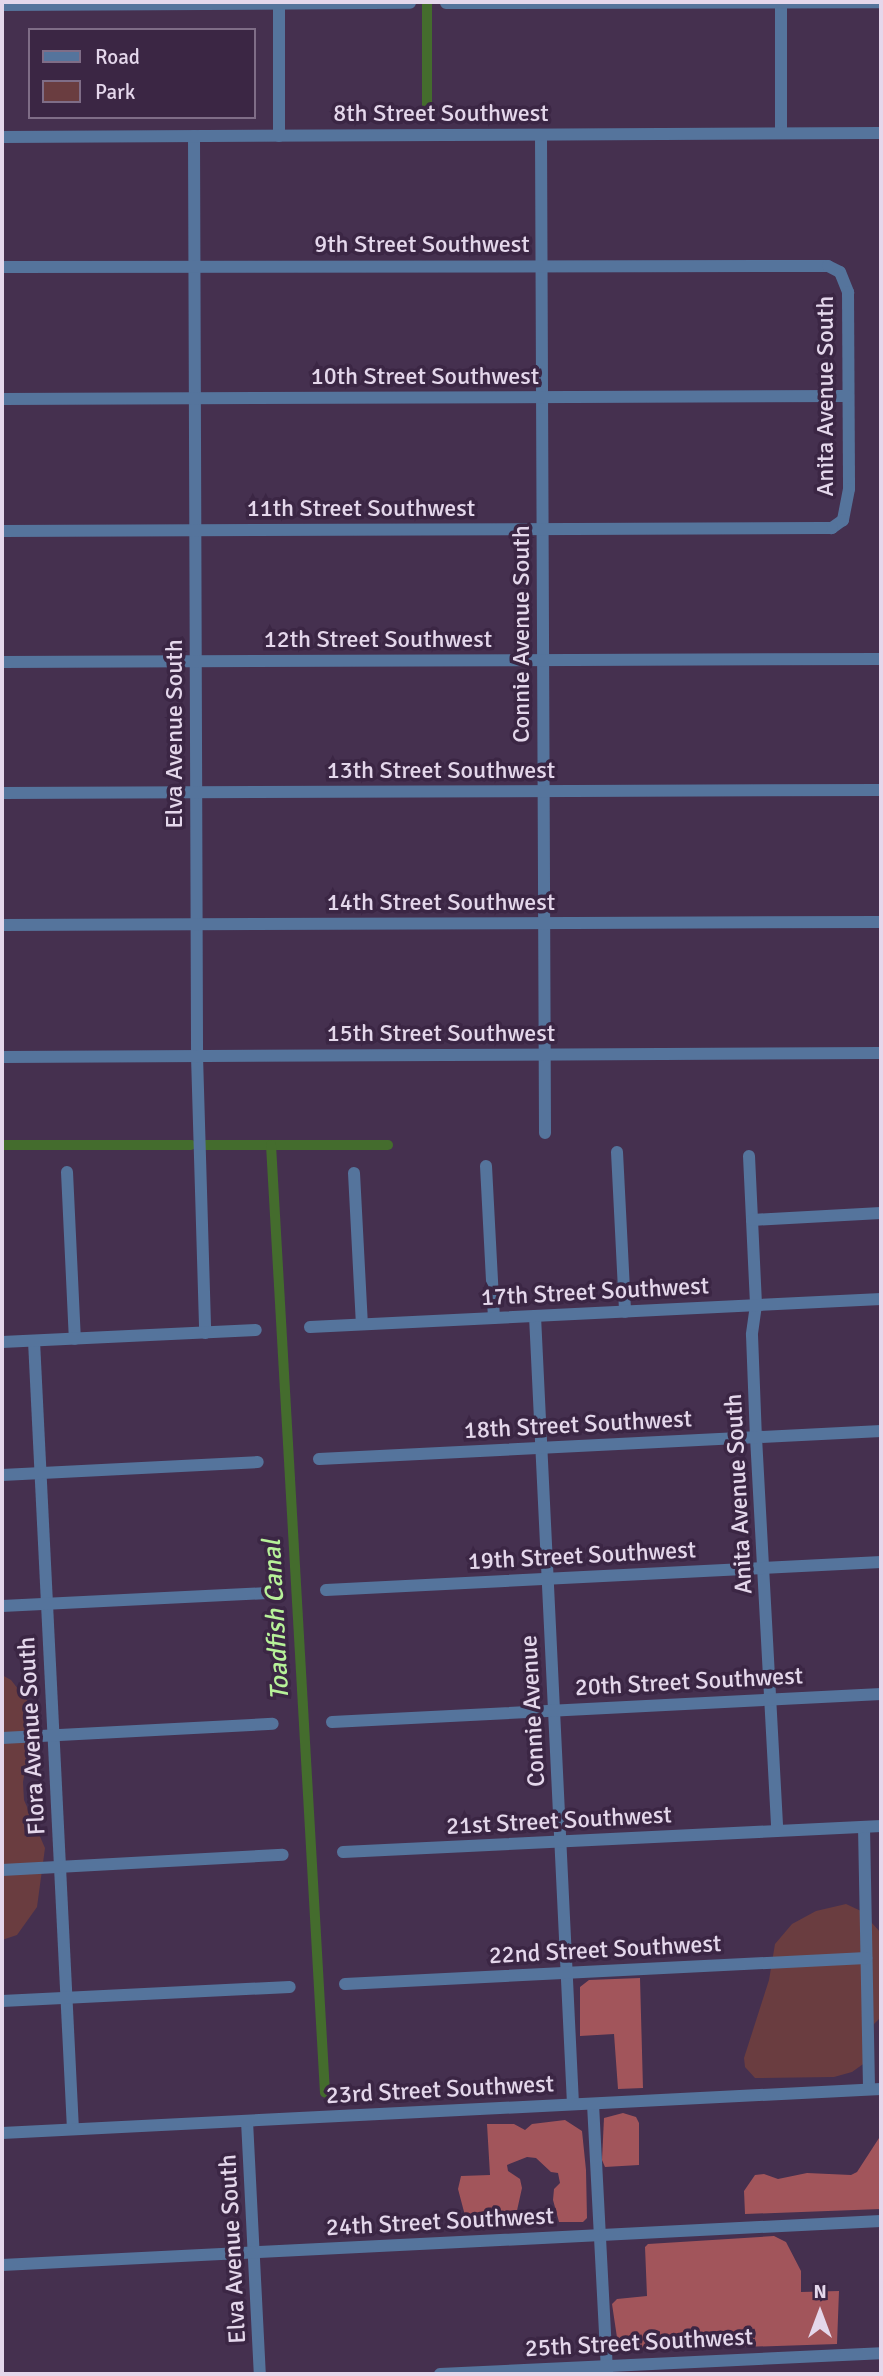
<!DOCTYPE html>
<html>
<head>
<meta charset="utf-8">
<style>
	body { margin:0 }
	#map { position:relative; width:883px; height:2376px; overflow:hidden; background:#45304f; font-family:Signika,sans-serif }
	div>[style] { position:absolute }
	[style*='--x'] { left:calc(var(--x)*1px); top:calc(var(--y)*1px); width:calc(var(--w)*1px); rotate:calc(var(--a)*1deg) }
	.green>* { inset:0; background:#6a3d40 }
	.forest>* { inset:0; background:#a2555b }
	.canal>* { height:10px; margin:-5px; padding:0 5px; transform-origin:5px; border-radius:5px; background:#446c2d }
	.minor>* { height:12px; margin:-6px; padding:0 6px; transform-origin:6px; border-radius:6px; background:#55749c }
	span { translate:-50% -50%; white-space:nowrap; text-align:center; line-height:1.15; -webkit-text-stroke:7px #3b2644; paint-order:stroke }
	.street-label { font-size:24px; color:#e4d7eb }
	.water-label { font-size:26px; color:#b7f299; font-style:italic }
	.frame { position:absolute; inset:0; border:4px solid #e4d7eb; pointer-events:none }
	.legend { position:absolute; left:28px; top:28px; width:228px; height:91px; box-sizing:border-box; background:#3b2644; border:2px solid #7f6d87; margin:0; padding:9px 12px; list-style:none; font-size:21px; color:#e4d7eb }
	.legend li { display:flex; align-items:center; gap:14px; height:35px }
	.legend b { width:35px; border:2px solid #7f6d87 }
	.north { position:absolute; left:785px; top:2278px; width:70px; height:70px; -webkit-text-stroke:5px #3b2644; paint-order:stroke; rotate:0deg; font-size:19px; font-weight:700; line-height:28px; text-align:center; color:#e4d7eb }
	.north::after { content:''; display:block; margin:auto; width:24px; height:32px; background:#e4d7eb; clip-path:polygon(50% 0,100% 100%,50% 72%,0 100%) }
</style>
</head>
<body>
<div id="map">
	<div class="green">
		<i style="clip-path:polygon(2px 1675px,11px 1680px,33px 1708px,31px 1739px,23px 1782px,24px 1800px,45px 1848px,37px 1907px,17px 1935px,2px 1940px)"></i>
		<i style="clip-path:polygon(846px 1904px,861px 1911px,881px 1933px,881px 2017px,873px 2025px,866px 2062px,852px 2072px,834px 2077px,755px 2078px,745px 2067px,744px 2058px,769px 1980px,775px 1944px,792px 1924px,816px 1911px)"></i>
	</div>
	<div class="forest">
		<i style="clip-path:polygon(640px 1978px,643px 2088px,618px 2089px,614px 2034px,580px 2036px,580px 1987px,589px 1980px)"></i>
		<i style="clip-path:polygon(623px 2113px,636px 2117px,639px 2123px,639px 2165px,605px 2167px,602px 2160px,604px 2118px)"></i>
		<i style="clip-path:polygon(565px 2120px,582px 2131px,586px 2170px,587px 2218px,583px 2222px,559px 2222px,553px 2200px,554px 2189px,560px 2183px,558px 2173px,551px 2172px,536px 2158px,527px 2157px,507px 2165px,508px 2171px,520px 2179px,522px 2188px,514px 2224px,468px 2227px,458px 2189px,461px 2176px,490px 2175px,487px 2124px,514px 2124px,525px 2130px,532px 2124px)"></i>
		<i style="clip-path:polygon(881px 2135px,881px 2209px,745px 2214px,744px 2191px,755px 2175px,764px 2174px,778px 2179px,807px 2173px,851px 2175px,857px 2172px)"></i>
		<i style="clip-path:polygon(774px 2236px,786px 2242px,801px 2271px,801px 2292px,839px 2291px,837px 2344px,619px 2351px,612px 2304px,617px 2299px,647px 2296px,645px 2247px,648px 2244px)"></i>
	</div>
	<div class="canal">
		<i style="--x:427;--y:2;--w:115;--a:90"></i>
		<i style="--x:2;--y:1145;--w:189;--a:0"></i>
		<i style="--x:206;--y:1145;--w:182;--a:0"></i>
		<i style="--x:271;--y:1145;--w:949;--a:86.74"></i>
	</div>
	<div class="minor">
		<i style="--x:279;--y:2;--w:134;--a:90"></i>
		<i style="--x:781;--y:2;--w:131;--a:90"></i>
		<i style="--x:446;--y:3;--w:435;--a:-0.1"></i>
		<i style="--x:2;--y:5;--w:408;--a:-0.3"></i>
		<i style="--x:541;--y:135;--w:998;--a:89.77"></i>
		<i style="--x:194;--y:136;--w:920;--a:89.81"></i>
		<i style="--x:197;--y:1056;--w:277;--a:88.3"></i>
		<i style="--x:2;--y:137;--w:879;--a:-0.26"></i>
		<i style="--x:2;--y:267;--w:826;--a:-0.07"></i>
		<i style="--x:828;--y:266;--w:13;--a:27"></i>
		<i style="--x:840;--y:272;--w:22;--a:68"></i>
		<i style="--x:848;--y:292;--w:197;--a:89.7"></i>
		<i style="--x:849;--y:489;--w:32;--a:101"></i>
		<i style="--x:843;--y:520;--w:14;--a:144"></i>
		<i style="--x:832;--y:528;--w:10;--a:180"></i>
		<i style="--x:822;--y:528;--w:820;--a:179.79"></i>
		<i style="--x:2;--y:399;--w:846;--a:-0.2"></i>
		<i style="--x:2;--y:662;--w:879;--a:-0.2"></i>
		<i style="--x:2;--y:793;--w:879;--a:-0.2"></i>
		<i style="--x:2;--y:925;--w:879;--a:-0.2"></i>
		<i style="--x:2;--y:1057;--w:879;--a:-0.26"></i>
		<i style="--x:617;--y:1152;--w:160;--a:87.1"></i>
		<i style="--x:749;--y:1156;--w:149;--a:87.3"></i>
		<i style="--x:756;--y:1305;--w:30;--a:98"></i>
		<i style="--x:752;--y:1335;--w:102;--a:87.8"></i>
		<i style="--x:756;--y:1437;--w:394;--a:86.9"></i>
		<i style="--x:486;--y:1166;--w:152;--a:87"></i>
		<i style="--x:67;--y:1172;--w:167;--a:87.3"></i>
		<i style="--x:354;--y:1173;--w:151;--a:87"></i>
		<i style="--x:752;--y:1220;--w:129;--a:-3.1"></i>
		<i style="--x:535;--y:1316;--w:789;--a:87.24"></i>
		<i style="--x:310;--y:1327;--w:572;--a:-2.81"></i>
		<i style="--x:34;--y:1341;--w:789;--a:87.17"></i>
		<i style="--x:2;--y:1342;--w:254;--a:-2.7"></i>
		<i style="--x:319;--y:1459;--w:563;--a:-2.85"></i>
		<i style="--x:2;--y:1475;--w:256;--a:-2.9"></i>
		<i style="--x:326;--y:1590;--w:556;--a:-2.89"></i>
		<i style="--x:2;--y:1606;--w:266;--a:-2.8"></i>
		<i style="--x:332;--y:1722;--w:550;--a:-2.92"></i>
		<i style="--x:2;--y:1738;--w:271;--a:-3"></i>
		<i style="--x:864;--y:1827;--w:262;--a:88.9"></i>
		<i style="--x:343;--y:1852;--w:539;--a:-2.77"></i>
		<i style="--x:2;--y:1870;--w:281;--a:-3.1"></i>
		<i style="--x:345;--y:1984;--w:522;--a:-2.86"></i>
		<i style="--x:2;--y:2001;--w:288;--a:-2.8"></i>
		<i style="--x:593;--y:2104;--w:268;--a:87"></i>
		<i style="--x:247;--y:2121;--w:253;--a:87.1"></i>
		<i style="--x:2;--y:2133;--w:880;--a:-2.87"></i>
		<i style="--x:2;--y:2265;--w:880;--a:-2.87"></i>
		<i style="--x:440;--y:2374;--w:441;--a:-2.7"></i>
	</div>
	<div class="street-label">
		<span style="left:441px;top:114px">8th Street Southwest</span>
		<span style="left:422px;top:245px">9th Street Southwest</span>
		<span style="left:425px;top:377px">10th Street Southwest</span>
		<span style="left:826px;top:396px;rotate:-90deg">Anita Avenue South</span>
		<span style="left:361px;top:509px">11th Street Southwest</span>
		<span style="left:522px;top:634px;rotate:-90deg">Connie Avenue South</span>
		<span style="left:378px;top:640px">12th Street Southwest</span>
		<span style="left:175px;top:734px;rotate:-90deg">Elva Avenue South</span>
		<span style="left:441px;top:771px">13th Street Southwest</span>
		<span style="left:441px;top:903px">14th Street Southwest</span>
		<span style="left:441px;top:1034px">15th Street Southwest</span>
		<span style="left:595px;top:1292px;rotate:-3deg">17th Street Southwest</span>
		<span style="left:578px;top:1425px;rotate:-3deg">18th Street Southwest</span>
		<span style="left:739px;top:1494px;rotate:-93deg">Anita Avenue South</span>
		<span style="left:582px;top:1556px;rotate:-3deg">19th Street Southwest</span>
		<span style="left:689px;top:1682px;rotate:-3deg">20th Street Southwest</span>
		<span style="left:533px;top:1711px;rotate:-93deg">Connie Avenue</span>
		<span style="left:32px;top:1736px;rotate:-93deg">Flora Avenue South</span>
		<span style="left:559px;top:1821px;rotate:-3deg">21st Street Southwest</span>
		<span style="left:605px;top:1950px;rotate:-3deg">22nd Street Southwest</span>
		<span style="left:440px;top:2090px;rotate:-3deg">23rd Street Southwest</span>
		<span style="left:440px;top:2222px;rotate:-3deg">24th Street Southwest</span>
		<span style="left:233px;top:2249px;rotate:-93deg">Elva Avenue South</span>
		<span style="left:639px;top:2343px;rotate:-3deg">25th Street Southwest</span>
	</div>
	<div class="water-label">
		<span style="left:277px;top:1620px;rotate:-93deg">Toadfish Canal</span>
	</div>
	<div class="frame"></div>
	<ul class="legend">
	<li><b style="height:9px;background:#55749c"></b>Road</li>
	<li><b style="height:19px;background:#6a3d40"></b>Park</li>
	</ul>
	<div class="north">N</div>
</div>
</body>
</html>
